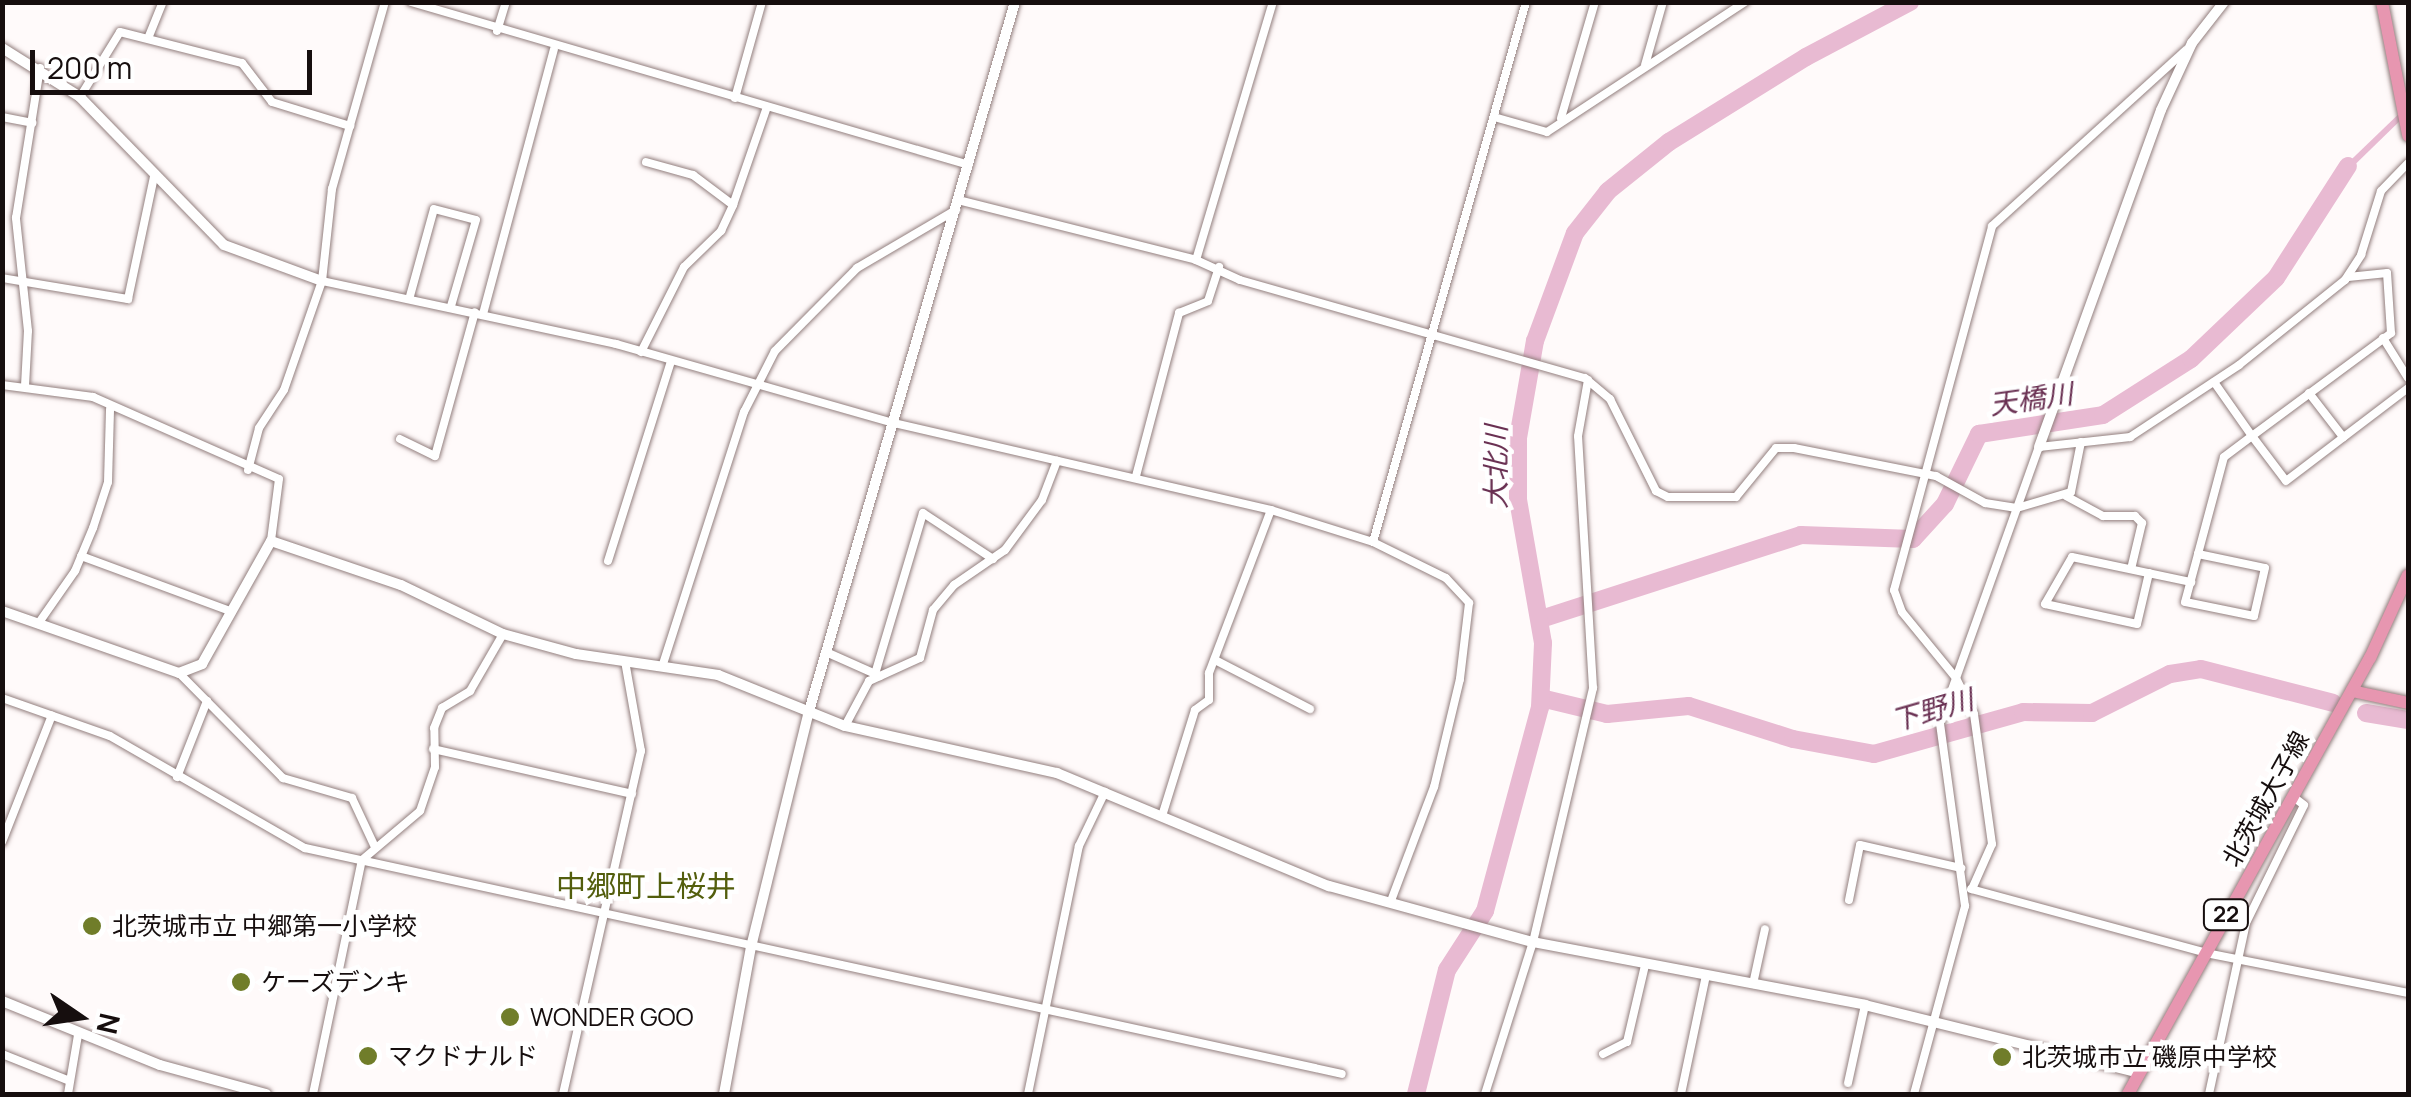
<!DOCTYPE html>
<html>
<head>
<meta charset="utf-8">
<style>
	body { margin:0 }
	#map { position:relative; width:2411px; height:1097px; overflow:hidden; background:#fffafa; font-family:Manrope,"Noto Sans JP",sans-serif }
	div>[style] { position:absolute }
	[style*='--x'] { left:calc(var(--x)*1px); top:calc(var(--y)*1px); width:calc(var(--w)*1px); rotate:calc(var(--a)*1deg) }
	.water>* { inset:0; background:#e8bad2 }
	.river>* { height:18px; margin:-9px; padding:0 9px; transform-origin:9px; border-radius:9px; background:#e8bad2 }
	.roads { filter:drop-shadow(0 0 2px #937f7e) drop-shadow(0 0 2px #937f7e) }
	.minor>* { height:8px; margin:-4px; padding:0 4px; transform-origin:4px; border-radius:4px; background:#fff }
	.tertiary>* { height:10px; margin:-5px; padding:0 5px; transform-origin:5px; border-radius:5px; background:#fff }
	.primary>* { height:12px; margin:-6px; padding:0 6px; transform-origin:6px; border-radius:6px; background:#e796b0 }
	.dots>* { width:28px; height:28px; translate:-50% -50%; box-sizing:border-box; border:5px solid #fff; border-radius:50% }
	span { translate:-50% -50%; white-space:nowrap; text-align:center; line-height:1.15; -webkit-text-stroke:9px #fff; paint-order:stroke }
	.shield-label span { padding:2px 8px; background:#fff; border:2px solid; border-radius:8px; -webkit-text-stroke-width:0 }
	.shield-label { font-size:22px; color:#160e0e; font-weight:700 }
	.street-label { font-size:25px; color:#160e0e }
	.poi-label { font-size:25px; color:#160e0e }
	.left { translate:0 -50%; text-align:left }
	.water-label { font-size:28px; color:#693052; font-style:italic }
	.quarter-label { font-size:30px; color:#535e0d }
	.frame { position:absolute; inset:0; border:5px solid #160e0e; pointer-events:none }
	.north { position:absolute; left:30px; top:967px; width:100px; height:100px; -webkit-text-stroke:8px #fff; paint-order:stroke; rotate:103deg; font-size:28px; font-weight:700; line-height:40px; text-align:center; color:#160e0e }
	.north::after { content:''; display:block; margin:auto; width:35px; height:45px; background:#160e0e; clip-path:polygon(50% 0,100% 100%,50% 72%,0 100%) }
	.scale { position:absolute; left:30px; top:50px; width:282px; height:45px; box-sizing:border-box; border:5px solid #160e0e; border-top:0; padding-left:12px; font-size:30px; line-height:35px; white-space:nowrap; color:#160e0e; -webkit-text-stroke:8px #fff; paint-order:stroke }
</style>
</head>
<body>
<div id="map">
	<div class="water">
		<i style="clip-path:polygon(2408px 105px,2408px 113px,2333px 186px,2329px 181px)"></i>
	</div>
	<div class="river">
		<i style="--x:1541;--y:619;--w:273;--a:-17.9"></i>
		<i style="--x:1801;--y:535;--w:112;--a:2"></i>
		<i style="--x:1913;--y:539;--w:47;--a:-47.6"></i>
		<i style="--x:1945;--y:504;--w:78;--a:-64.1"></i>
		<i style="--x:1979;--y:434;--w:125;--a:-8.7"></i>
		<i style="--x:2103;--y:415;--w:104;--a:-32.5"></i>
		<i style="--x:2191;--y:359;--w:117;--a:-43.6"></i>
		<i style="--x:2276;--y:278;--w:133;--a:-57.3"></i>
		<i style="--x:1541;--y:698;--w:68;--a:13.6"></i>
		<i style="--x:1607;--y:714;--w:82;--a:-5.6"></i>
		<i style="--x:1689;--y:706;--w:109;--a:17.6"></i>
		<i style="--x:1793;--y:739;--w:82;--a:10.5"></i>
		<i style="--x:1874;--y:754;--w:155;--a:-15.7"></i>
		<i style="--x:2023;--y:712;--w:69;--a:0.8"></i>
		<i style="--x:2092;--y:713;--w:87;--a:-26.6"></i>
		<i style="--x:2170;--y:674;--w:31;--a:-9"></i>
		<i style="--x:2201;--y:669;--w:136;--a:14.4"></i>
		<i style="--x:2366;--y:713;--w:43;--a:9.5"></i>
		<i style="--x:1416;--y:1094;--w:128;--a:-76"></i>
		<i style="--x:1447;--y:970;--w:70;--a:-57.2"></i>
		<i style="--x:1485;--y:911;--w:211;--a:-74.9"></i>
		<i style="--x:1540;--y:707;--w:64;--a:-87.3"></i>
		<i style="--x:1543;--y:643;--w:145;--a:-99.9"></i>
		<i style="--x:1518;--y:500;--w:62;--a:-90"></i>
		<i style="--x:1518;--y:438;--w:98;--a:-80.1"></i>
		<i style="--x:1535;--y:341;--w:115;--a:-69.7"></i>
		<i style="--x:1575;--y:233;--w:53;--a:-51.8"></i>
		<i style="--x:1608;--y:191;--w:78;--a:-38.8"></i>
		<i style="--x:1669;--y:142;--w:161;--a:-31.8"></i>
		<i style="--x:1806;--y:57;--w:118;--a:-27.9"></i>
	</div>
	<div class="roads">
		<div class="minor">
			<i style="--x:411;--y:2;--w:581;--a:16.28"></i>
			<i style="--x:497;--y:31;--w:30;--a:-73"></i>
			<i style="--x:149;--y:36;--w:37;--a:-68"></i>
			<i style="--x:1645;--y:65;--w:66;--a:-74.1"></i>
			<i style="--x:80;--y:97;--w:76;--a:-58.4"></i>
			<i style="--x:120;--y:32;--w:126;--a:14.3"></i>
			<i style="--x:242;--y:63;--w:49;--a:52.4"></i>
			<i style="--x:272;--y:102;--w:82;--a:17.1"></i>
			<i style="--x:735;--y:98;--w:100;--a:-74.3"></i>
			<i style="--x:2;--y:117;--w:31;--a:11"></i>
			<i style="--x:1494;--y:117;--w:55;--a:15.8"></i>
			<i style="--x:1547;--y:132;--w:237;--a:-33.3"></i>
			<i style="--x:1561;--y:118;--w:121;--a:-73.7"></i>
			<i style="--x:646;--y:162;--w:49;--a:15.5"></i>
			<i style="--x:693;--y:175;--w:50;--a:36.9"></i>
			<i style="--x:733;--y:205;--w:104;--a:-70.9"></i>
			<i style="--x:958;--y:200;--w:245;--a:14.1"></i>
			<i style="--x:1196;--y:260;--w:48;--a:24.4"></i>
			<i style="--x:1240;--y:280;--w:359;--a:15.9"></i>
			<i style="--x:1585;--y:378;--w:33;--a:40"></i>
			<i style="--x:1610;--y:399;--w:103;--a:63.4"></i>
			<i style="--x:1656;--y:491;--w:13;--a:27"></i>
			<i style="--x:1668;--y:497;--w:68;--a:0"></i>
			<i style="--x:1736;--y:497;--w:63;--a:-50.8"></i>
			<i style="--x:1776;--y:448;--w:18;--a:0"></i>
			<i style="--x:1794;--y:448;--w:145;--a:11.2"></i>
			<i style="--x:1936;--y:476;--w:56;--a:28.9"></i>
			<i style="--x:1985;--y:503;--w:32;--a:9"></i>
			<i style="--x:2017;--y:508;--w:56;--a:-16.5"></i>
			<i style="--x:2071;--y:492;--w:51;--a:-78.7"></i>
			<i style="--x:1196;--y:260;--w:269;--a:-73.4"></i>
			<i style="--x:2;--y:278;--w:128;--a:9.5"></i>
			<i style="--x:128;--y:299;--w:125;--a:-78"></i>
			<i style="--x:322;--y:281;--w:301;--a:12.1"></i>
			<i style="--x:616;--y:344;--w:289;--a:15.9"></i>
			<i style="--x:894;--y:423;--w:387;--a:13"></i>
			<i style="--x:1271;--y:510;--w:107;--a:17.4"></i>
			<i style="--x:1373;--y:542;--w:81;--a:26.3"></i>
			<i style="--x:1446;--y:578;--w:34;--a:47"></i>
			<i style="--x:1469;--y:603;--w:77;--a:96.8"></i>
			<i style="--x:1460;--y:679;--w:111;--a:103.5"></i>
			<i style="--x:1434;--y:787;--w:122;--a:110.7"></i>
			<i style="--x:410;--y:296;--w:90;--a:-74.6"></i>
			<i style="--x:434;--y:209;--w:43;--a:14.7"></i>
			<i style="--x:476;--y:220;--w:90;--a:106.2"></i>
			<i style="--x:483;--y:314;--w:274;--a:-75"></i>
			<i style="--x:2383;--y:338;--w:47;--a:58"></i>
			<i style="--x:641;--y:352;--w:95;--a:-63.2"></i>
			<i style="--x:684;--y:267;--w:52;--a:-44.2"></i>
			<i style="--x:721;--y:231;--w:29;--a:-65"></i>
			<i style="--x:2214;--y:382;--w:66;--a:54.9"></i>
			<i style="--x:2252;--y:436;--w:173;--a:-36.5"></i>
			<i style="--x:2391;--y:333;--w:60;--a:-93.8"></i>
			<i style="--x:2387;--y:273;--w:39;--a:174"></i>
			<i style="--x:2;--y:385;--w:92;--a:7.5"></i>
			<i style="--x:93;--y:397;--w:203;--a:23.8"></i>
			<i style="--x:279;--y:479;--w:63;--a:97.4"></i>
			<i style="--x:25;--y:386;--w:55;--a:-86.9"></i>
			<i style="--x:28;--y:331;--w:114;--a:-96.1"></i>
			<i style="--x:16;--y:218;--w:152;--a:-80.9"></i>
			<i style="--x:2309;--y:393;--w:56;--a:52.3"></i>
			<i style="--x:400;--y:439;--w:39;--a:26"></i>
			<i style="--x:435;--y:456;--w:149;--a:-74.5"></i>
			<i style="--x:248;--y:470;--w:43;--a:-75.3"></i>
			<i style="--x:259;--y:428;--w:45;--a:-56.7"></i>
			<i style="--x:284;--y:390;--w:115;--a:-70.8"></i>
			<i style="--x:322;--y:281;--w:93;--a:-83.8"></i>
			<i style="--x:332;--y:189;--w:194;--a:-74.2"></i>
			<i style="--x:1136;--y:476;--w:169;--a:-75.2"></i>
			<i style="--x:1179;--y:313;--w:31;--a:-22"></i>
			<i style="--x:1208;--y:301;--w:36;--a:-72"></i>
			<i style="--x:2066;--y:496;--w:42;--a:28.4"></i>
			<i style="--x:2103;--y:516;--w:32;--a:0"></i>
			<i style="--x:2135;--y:516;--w:10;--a:45"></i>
			<i style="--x:2142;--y:523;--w:47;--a:103.4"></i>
			<i style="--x:1373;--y:542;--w:561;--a:-74.18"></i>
			<i style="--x:2198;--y:554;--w:68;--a:11.8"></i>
			<i style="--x:2265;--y:568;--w:49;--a:102.9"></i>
			<i style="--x:2254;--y:616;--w:70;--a:-168.5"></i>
			<i style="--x:2185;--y:602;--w:50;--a:-74.8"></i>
			<i style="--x:2198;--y:554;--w:100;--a:-75"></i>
			<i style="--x:2224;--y:457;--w:35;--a:-37"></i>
			<i style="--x:2252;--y:436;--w:56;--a:52.9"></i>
			<i style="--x:2286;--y:481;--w:153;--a:-37.3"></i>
			<i style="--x:81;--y:556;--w:161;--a:20.3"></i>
			<i style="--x:608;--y:561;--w:210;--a:-72.5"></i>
			<i style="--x:2149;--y:573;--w:52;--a:103.2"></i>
			<i style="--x:2137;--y:624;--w:94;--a:-167.7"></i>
			<i style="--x:2045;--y:604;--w:54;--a:-60.1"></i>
			<i style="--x:2072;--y:557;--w:122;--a:11.9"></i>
			<i style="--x:38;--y:624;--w:65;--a:-55.1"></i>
			<i style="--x:75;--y:571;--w:47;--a:-67.3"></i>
			<i style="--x:93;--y:528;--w:48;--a:-71.9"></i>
			<i style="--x:108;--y:482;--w:73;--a:-88.4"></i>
			<i style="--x:826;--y:652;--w:59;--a:24"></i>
			<i style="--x:1215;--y:660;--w:107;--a:27.3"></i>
			<i style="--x:663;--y:664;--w:265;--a:-72.2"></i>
			<i style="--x:744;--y:412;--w:68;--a:-63.1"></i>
			<i style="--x:775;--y:351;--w:117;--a:-45.3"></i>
			<i style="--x:857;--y:268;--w:115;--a:-30.4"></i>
			<i style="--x:179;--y:673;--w:148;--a:45.3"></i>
			<i style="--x:283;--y:778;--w:72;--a:16.2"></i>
			<i style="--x:352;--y:798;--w:54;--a:64.9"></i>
			<i style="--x:875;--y:674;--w:168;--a:-73.4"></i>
			<i style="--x:923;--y:513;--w:84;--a:33.3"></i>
			<i style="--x:2;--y:698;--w:114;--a:19.4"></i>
			<i style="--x:110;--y:736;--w:225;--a:29.9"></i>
			<i style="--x:305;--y:848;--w:1061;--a:12.29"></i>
			<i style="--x:845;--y:726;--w:51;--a:-61.9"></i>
			<i style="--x:869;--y:681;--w:56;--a:-24.3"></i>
			<i style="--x:920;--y:658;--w:50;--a:-74.8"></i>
			<i style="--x:933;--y:610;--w:33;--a:-50"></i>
			<i style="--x:954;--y:585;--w:62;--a:-34.5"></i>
			<i style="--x:1005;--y:550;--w:62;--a:-53.5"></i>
			<i style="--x:1042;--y:500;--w:42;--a:-69"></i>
			<i style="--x:433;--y:749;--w:204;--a:12.7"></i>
			<i style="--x:177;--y:777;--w:82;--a:-68.5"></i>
			<i style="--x:1162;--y:816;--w:111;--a:-72.7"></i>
			<i style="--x:1195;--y:710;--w:17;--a:-36"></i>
			<i style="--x:1209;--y:700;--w:27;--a:-90"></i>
			<i style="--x:1209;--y:673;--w:174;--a:-69.2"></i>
			<i style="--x:2;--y:842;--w:136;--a:-68.5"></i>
			<i style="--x:1971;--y:889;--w:244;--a:15.2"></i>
			<i style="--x:2206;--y:953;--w:206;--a:11.2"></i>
			<i style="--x:1972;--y:889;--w:49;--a:-66"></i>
			<i style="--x:1992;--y:844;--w:131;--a:-97.9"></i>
			<i style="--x:1974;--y:714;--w:40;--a:-116.6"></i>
			<i style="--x:1956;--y:678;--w:85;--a:-129.3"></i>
			<i style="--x:1902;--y:612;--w:23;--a:-110"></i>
			<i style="--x:1894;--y:590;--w:377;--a:-74.9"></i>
			<i style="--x:1992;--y:226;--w:262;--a:-42.2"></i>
			<i style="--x:1849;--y:900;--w:56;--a:-78.7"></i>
			<i style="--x:1860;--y:845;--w:104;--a:12.8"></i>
			<i style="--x:1753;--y:984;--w:56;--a:-77.7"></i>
			<i style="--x:2;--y:1054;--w:73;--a:21.7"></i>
			<i style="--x:1603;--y:1054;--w:27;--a:-27"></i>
			<i style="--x:1627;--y:1042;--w:79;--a:-76.8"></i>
			<i style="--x:1848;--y:1083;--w:80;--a:-77.7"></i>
			<i style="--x:68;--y:1094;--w:60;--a:-80.4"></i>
			<i style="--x:313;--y:1094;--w:239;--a:-78.2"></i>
			<i style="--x:362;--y:860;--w:76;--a:-40.2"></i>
			<i style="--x:420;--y:811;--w:46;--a:-71.2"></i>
			<i style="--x:435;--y:767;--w:39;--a:-91"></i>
			<i style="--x:434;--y:728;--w:22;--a:-68"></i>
			<i style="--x:442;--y:708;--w:33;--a:-31"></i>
			<i style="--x:470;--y:691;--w:66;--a:-59.9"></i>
			<i style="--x:563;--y:1094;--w:352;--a:-77.2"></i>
			<i style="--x:641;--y:751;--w:91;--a:-100.1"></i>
			<i style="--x:1028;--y:1094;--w:253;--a:-78.4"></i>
			<i style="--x:1079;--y:846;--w:60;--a:-64.3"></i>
			<i style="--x:1485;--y:1094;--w:159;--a:-72.5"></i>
			<i style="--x:1533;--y:942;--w:261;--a:-76.7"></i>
			<i style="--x:1593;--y:688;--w:252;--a:-93.4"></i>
			<i style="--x:1578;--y:436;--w:57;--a:-79.9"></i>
			<i style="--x:1681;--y:1094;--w:122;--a:-78.1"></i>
			<i style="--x:1914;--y:1094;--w:195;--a:-74.8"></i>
			<i style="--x:1965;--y:906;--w:185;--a:-97.8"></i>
			<i style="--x:1940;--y:723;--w:293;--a:-70.3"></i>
			<i style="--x:2039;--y:447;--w:92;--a:-6.3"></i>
			<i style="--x:2130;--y:437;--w:131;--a:-33.4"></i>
			<i style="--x:2239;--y:365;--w:136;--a:-38.7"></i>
			<i style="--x:2345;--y:280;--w:30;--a:-57"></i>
			<i style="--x:2361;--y:255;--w:67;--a:-72.6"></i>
			<i style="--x:2381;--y:191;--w:39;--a:-46"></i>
			<i style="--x:2209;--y:1094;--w:175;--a:-77.8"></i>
			<i style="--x:2246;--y:923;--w:131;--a:-63.8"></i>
			<i style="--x:2304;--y:805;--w:15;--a:-143"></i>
		</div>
		<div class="tertiary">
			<i style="--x:2;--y:48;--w:92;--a:32.1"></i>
			<i style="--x:80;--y:97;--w:206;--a:45.8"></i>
			<i style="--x:224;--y:245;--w:104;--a:20.2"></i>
			<i style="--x:2039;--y:447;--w:358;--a:-70.1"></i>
			<i style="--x:2161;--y:110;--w:74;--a:-65.2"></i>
			<i style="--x:2192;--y:43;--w:52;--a:-52"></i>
			<i style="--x:2;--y:611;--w:188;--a:19.3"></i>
			<i style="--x:179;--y:673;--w:25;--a:-21"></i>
			<i style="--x:202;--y:664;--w:141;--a:-60.7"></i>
			<i style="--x:271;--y:541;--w:137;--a:18.7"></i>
			<i style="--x:401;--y:585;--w:113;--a:25.7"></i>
			<i style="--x:503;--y:634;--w:76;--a:15.3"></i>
			<i style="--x:576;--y:654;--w:144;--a:8.4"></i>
			<i style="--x:718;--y:675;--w:137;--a:21.9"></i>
			<i style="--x:845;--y:726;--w:217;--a:12.5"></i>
			<i style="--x:1057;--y:773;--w:295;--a:22.6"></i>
			<i style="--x:1329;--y:886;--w:212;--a:15.4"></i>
			<i style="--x:1533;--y:942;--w:338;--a:10.7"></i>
			<i style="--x:1865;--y:1005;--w:283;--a:13.9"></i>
			<i style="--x:2;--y:1001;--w:170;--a:22.1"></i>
			<i style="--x:160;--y:1065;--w:110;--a:15.3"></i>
			<i style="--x:724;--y:1094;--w:149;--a:-79.6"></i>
			<i style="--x:751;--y:947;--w:243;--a:-76.2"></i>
			<i style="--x:809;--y:711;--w:738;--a:-73.8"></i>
		</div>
		<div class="primary">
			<i style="--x:2382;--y:2;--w:136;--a:78.9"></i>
			<i style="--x:2352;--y:691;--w:57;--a:12.1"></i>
			<i style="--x:2128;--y:1094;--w:499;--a:-61"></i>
			<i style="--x:2370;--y:658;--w:91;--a:-65.4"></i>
		</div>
	</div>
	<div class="dots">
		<i style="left:92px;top:926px;background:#707d2a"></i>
		<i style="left:241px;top:982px;background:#707d2a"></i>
		<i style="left:510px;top:1017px;background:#707d2a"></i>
		<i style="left:368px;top:1056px;background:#707d2a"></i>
		<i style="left:2002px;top:1057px;background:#707d2a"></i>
	</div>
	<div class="shield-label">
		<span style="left:2226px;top:915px">22</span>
	</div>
	<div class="street-label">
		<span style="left:2266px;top:799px;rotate:-61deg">北茨城大子線</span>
	</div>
	<div class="poi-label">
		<span class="left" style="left:112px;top:926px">北茨城市立 中郷第一小学校</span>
		<span class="left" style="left:261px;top:982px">ケーズデンキ</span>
		<span class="left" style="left:530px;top:1017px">WONDER GOO</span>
		<span class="left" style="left:388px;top:1056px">マクドナルド</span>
		<span class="left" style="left:2022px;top:1057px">北茨城市立 磯原中学校</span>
	</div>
	<div class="water-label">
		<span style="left:2031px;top:398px;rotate:-8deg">天橋川</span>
		<span style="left:1495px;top:467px;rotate:-90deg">大北川</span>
		<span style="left:1932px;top:709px;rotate:-16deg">下野川</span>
	</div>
	<div class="quarter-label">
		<span style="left:646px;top:886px">中郷町上桜井</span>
	</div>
	<div class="frame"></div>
	<div class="north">N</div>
	<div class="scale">200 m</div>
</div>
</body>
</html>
